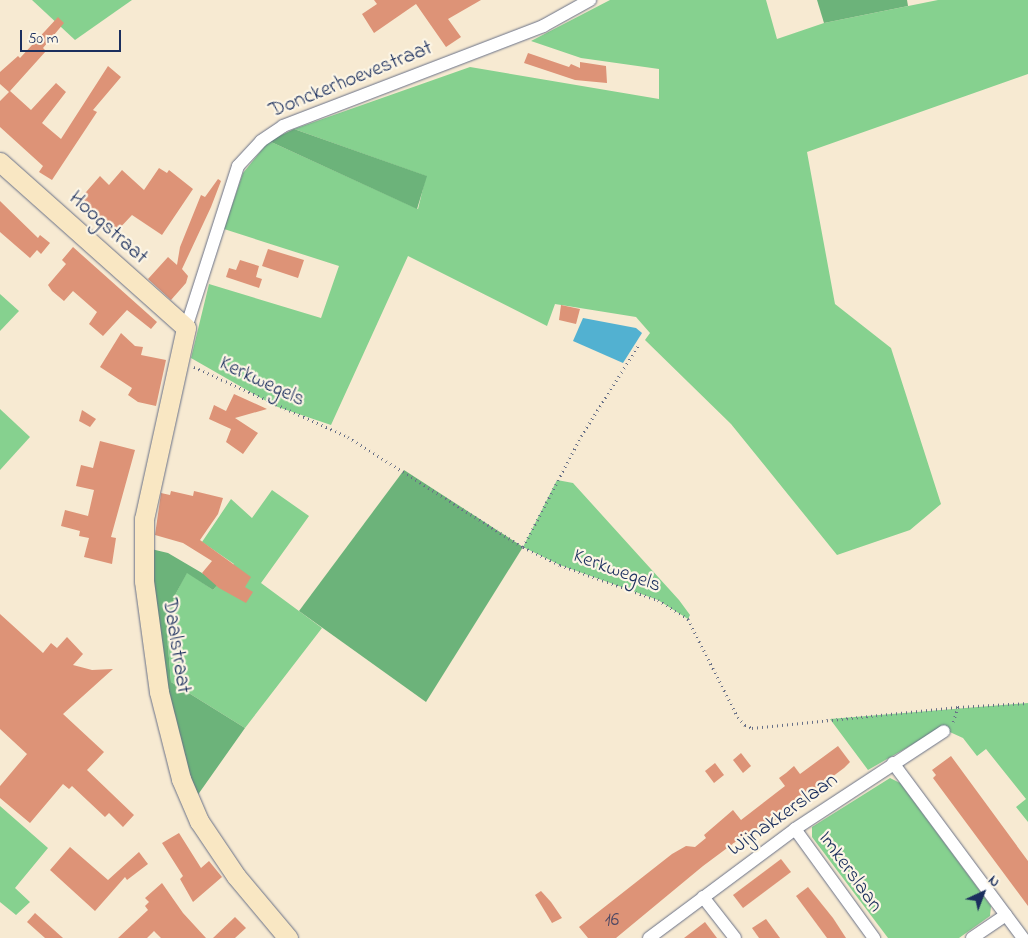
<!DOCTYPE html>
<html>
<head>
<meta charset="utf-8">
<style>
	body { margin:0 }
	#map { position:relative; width:1028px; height:938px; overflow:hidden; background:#f7ead2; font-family:"Indie Flower",sans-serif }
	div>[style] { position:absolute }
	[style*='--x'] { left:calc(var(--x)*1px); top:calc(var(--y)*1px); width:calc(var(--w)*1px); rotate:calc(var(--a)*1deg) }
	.green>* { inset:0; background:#86d18f }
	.forest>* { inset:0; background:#6cb37a }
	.water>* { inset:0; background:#52b1d1 }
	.building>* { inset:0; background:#dd9377 }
	.path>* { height:2.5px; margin-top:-1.25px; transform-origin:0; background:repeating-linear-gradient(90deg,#687087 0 1px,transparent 0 5px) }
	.roads { filter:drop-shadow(0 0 1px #687087) drop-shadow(0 0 1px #687087) }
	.street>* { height:12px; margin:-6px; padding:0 6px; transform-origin:6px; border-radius:6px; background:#fff }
	.secondary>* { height:19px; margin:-9.5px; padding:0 9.5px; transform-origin:9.5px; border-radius:9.5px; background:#f9e7c3 }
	span { translate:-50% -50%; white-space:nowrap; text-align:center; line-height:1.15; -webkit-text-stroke:4.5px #fcf5e5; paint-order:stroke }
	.number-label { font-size:19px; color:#4c4864 }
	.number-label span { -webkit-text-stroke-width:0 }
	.street-label { font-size:21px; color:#1b2f5e }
	.north { position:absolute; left:958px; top:868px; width:50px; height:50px; -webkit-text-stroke:4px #fcf5e5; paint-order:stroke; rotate:43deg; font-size:14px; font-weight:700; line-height:20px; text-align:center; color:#1b2f5e }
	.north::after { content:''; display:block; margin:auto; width:18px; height:22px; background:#1b2f5e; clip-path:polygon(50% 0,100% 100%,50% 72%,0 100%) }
	.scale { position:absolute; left:20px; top:30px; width:101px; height:22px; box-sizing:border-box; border:2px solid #1b2f5e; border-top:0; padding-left:6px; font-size:15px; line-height:18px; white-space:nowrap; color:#1b2f5e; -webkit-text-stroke:4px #fcf5e5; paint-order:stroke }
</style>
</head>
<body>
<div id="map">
	<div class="green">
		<i style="clip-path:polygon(32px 0,132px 0,75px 40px)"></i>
		<i style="clip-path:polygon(610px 0,766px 0,777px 39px,824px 23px,938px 0,1028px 0,1028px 74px,807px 152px,835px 304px,891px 348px,941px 504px,910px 530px,837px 555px,731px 424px,645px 340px,650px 333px,636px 317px,555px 304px,547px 326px,408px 256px,331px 425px,275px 406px,191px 358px,209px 284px,321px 318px,339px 266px,224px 229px,243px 173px,269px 141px,418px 209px,426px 176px,294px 129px,470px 67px,659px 99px,659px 69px,581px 58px,531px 41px)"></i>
		<i style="clip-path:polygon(0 294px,19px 311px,0 331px)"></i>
		<i style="clip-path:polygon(0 409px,30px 437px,0 470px)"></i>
		<i style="clip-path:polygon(557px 480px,573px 483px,679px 600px,690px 615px,688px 619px,658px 600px,560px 565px,523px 547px)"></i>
		<i style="clip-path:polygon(272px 490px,309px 516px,261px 583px,322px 628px,245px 728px,171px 682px,167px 635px,174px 597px,187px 572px,213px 590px,234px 564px,202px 542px,231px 499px,252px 518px)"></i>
		<i style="clip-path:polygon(1028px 703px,1028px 822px,1016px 807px,1026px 799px,986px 749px,977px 756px,963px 738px,941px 728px,868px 770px,830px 719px)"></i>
		<i style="clip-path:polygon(890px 778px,900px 783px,991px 906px,990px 916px,959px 938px,888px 938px,812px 837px,812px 827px)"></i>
		<i style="clip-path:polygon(0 806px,48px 848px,15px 888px,30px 902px,16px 915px,0 902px)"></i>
	</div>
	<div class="forest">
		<i style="clip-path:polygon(817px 0,907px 0,908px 6px,824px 23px)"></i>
		<i style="clip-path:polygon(294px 129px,427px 176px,417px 209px,269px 141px)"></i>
		<i style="clip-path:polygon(404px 470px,523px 547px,426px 702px,299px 611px)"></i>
		<i style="clip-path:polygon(151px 549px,168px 553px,219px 583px,213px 590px,187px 573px,174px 597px,167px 635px,171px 682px,245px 728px,197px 796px,171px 716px,158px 644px)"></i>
	</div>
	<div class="water">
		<i style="clip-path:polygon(583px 318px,636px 328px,642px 333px,623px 363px,573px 341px)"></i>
	</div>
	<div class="building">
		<i style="clip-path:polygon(374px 0,481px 0,448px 19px,461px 37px,446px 47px,416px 4px,374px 33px,362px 14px,377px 4px)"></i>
		<i style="clip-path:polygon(58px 17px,64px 23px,43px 48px,46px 51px,10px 91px,31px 110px,56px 83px,66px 92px,42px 123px,61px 139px,108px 66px,121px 77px,93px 110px,97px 112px,52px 180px,39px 172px,43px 166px,0 127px,0 101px,9px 92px,0 84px,0 72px,18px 56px,20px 58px)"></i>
		<i style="clip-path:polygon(528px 53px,569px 67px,571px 64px,580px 68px,580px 62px,606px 66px,607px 83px,575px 80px,524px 63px)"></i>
		<i style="clip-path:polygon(159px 168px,167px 173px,169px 170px,193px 189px,162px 235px,132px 215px,116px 232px,80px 199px,100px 176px,109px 185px,122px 170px,144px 190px)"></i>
		<i style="clip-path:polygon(218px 179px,221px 181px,211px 207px,182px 269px,188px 276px,186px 283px,171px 300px,148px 279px,168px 257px,177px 265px,180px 247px,201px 195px,205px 197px)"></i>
		<i style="clip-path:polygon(0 201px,38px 238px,40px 235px,50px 243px,41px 254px,37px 250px,30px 258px,0 232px)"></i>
		<i style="clip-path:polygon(73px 247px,157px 322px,151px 329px,127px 310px,103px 336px,89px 324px,97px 312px,73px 291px,64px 301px,52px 291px,48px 285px,66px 264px,62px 260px)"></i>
		<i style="clip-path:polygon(268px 249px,304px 260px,298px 278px,262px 266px)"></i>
		<i style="clip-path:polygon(240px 260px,259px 266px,256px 277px,262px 279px,259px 288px,226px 277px,229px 268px,236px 270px)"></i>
		<i style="clip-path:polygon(561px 305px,580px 309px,576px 324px,559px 320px)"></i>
		<i style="clip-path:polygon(121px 333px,135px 346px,143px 347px,141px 355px,166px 360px,156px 406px,138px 402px,128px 395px,132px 388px,100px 367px)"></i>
		<i style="clip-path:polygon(234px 394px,267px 409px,235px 418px,258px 433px,243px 454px,226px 442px,231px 429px,209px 419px,214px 405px,226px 411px)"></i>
		<i style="clip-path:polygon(82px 410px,96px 419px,90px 427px,79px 421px)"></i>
		<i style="clip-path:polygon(100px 441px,135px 450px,111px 537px,116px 538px,112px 564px,84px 557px,89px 538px,79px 536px,80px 531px,61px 526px,65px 510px,88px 516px,94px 490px,76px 486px,81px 465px,93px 468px)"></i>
		<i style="clip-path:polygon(171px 491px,193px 496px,194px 491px,223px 498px,218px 514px,200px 540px,251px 577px,245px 587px,253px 592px,246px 603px,219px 588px,202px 573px,212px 561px,183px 543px,155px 535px,161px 493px,170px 495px)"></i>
		<i style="clip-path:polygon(0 614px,43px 653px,51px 643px,57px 648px,67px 637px,83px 654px,73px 665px,92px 670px,113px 669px,63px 714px,104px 752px,87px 770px,134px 815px,123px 827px,109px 813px,105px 817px,72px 786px,69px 789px,63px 784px,30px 823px,0 798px,0 786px,27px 754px,0 729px)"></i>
		<i style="clip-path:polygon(838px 746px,850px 762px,844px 768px,767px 826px,750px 831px,703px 866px,616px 938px,588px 938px,579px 927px,672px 854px,686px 846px,695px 847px,706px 838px,704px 835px,733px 810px,741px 820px,785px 786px,779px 778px,786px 773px,794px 766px,800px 774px)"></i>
		<i style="clip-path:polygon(741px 753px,751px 766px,743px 773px,733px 760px)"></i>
		<i style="clip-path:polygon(951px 756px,1028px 861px,1028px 906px,933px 778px,936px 775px,932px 770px)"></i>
		<i style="clip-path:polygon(715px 763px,724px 775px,714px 783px,705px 771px)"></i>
		<i style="clip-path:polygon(179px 833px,201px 868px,209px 861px,222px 877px,193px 902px,180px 879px,183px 876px,162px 843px)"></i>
		<i style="clip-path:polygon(70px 847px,108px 880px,139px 852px,148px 864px,127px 880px,125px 877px,95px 911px,50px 870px)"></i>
		<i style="clip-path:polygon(781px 859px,791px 872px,743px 908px,733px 895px)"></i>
		<i style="clip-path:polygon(162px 883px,183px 913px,206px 938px,161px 938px,154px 931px,147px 938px,118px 938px,148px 910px,145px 906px,149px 902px,145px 898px)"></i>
		<i style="clip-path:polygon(808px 887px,833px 918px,846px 938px,827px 938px,796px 896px)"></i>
		<i style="clip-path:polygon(541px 891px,551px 902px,562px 918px,552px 923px,535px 895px)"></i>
		<i style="clip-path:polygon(35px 913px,63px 938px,45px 938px,27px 922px)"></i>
		<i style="clip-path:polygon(235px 917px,246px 928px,235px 938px,213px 938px)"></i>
		<i style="clip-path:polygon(766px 919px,780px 938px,759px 938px,752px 928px)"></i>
		<i style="clip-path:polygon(705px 922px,717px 938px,684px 938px)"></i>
	</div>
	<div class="path">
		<i style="--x:194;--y:367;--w:169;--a:24.4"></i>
		<i style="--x:348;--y:437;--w:207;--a:32.2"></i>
		<i style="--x:523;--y:547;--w:41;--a:25.9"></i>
		<i style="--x:560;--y:565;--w:104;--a:19.7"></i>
		<i style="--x:658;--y:600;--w:36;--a:32"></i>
		<i style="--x:688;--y:619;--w:110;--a:63"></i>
		<i style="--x:738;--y:717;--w:11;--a:49"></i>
		<i style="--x:745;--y:725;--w:8;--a:23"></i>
		<i style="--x:752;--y:728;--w:207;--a:-5.8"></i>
		<i style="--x:958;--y:707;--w:70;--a:-3.3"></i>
		<i style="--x:523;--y:547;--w:125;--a:-62.4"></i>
		<i style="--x:581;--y:436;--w:107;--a:-57.7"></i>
		<i style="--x:953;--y:722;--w:16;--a:-72"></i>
	</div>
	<div class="roads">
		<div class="street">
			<i style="--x:186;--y:328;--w:170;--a:-72.2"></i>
			<i style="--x:238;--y:166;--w:34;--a:-47"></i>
			<i style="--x:261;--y:141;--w:27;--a:-34"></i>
			<i style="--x:283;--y:126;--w:279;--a:-21"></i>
			<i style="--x:543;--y:26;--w:54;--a:-29"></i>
			<i style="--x:893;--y:763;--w:218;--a:53.4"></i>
			<i style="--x:795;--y:829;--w:135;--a:54.1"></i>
			<i style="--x:703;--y:897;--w:52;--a:52"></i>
			<i style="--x:649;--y:938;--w:182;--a:-36.7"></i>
			<i style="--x:795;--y:829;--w:178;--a:-33.3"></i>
			<i style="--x:972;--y:938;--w:41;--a:-34.1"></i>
		</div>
		<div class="secondary">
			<i style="--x:0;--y:162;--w:249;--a:41.7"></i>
			<i style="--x:186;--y:328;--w:196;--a:102.4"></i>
			<i style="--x:144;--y:519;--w:62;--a:90"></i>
			<i style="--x:144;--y:581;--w:112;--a:82.3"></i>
			<i style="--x:159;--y:692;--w:90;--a:75.8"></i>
			<i style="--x:181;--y:779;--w:46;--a:66.8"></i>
			<i style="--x:199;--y:821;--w:66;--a:56.1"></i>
			<i style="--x:236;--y:876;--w:81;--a:50"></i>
		</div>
	</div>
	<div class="number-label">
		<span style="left:612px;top:921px">16</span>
	</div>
	<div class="street-label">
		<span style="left:351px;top:80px;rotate:-22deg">Donckerhoevestraat</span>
		<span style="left:108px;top:228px;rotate:42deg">Hoogstraat</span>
		<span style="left:262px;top:382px;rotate:25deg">Kerkwegels</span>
		<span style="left:617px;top:571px;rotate:20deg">Kerkwegels</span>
		<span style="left:176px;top:646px;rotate:81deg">Daalstraat</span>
		<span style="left:783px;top:815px;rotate:-35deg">Wijnakkerslaan</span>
		<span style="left:850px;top:872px;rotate:54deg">Imkerslaan</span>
	</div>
	<div class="north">N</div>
	<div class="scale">50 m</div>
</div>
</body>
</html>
